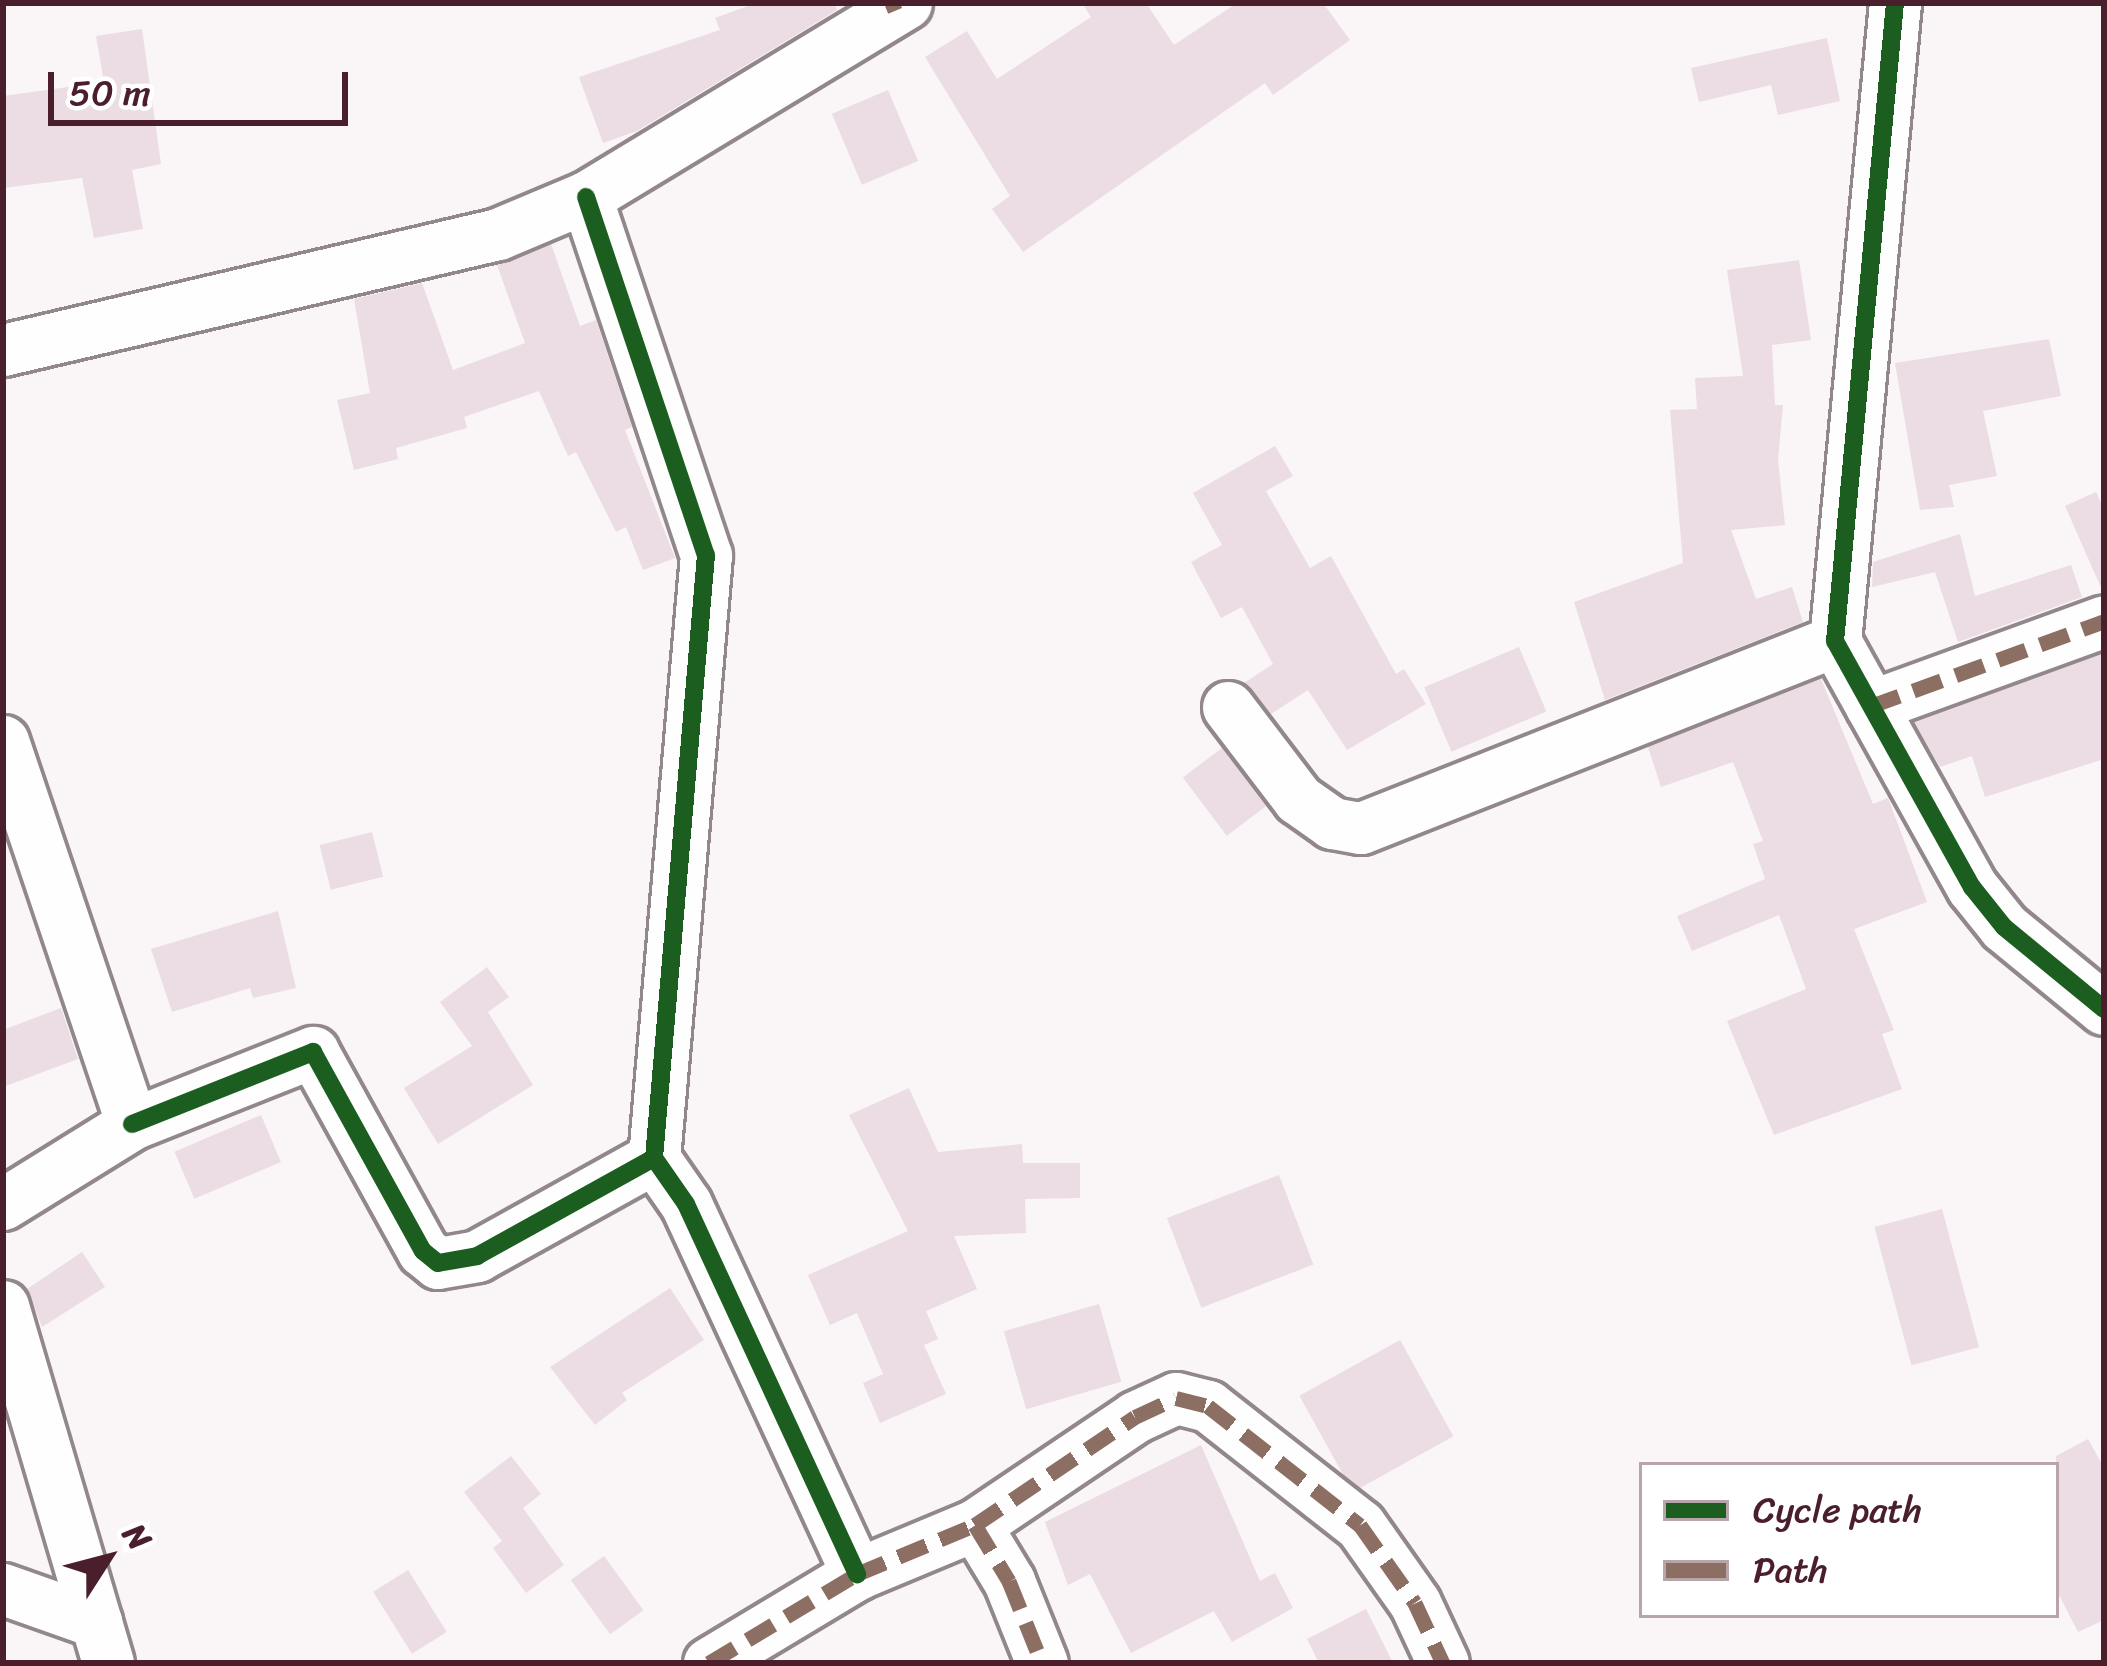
<!DOCTYPE html>
<html>
<head>
<meta charset="utf-8">
<style>
	body { margin:0 }
	#map { position:relative; width:2107px; height:1666px; overflow:hidden; background:#faf5f7; font-family:Sriracha,sans-serif }
	div>[style] { position:absolute }
	.building>* { inset:0; background:#ebdde3; transform-origin:0 0 }
	.roads { filter:drop-shadow(3px 0 #92878a) drop-shadow(-3px 0 #92878a) drop-shadow(0 3px #92878a) drop-shadow(0 -3px #92878a) }
	.minor>* { height:51px; margin:-25.5px; padding:0 25.5px; transform-origin:25.5px; border-radius:25.5px; background:#fefefe }
	.quiet>* { height:15px; margin-top:-7.5px; transform-origin:0; background:repeating-linear-gradient(90deg,#8d6e63 0 30px,transparent 0 45px) }
	.cycleway>* { height:18px; margin:-9px; padding:0 9px; transform-origin:9px; border-radius:9px; background:#1b5e20 }
	span { translate:-50% -50%; white-space:nowrap; text-align:center; line-height:1.15; -webkit-text-stroke:9px #fff; paint-order:stroke }
	.frame { position:absolute; inset:0; border:6px solid #4a1f2b; pointer-events:none }
	.legend { position:absolute; left:1639px; top:1462px; width:420px; height:156px; box-sizing:border-box; background:#fff; border:3px solid #b7a5aa; margin:0; padding:15px 21px; list-style:none; font-size:36px; color:#4a1f2b }
	.legend li { display:flex; align-items:center; gap:24px; height:60px }
	.legend b { width:60px; border:3px solid #b7a5aa }
	.north { position:absolute; left:48px; top:1498px; width:120px; height:120px; -webkit-text-stroke:9px #fff; paint-order:stroke; rotate:54deg; font-size:33px; font-weight:700; line-height:48px; text-align:center; color:#4a1f2b }
	.north::after { content:''; display:block; margin:auto; width:42px; height:54px; background:#4a1f2b; clip-path:polygon(50% 0,100% 100%,50% 72%,0 100%) }
	.scale { position:absolute; left:48px; top:72px; width:300px; height:54px; box-sizing:border-box; border:6px solid #4a1f2b; border-top:0; padding-left:15px; font-size:36px; line-height:42px; white-space:nowrap; color:#4a1f2b; -webkit-text-stroke:9px #fff; paint-order:stroke }
</style>
</head>
<body>
<div id="map">
	<div class="building">
		<div style="clip-path:polygon(756px 3px,834px 3px,837px 10px,637px 131px,603px 143px,579px 77px,720px 30px,715px 18px)"></div>
		<div style="clip-path:polygon(1082px 3px,1146px 3px,1174px 45px,1237px 3px,1323px 3px,1350px 40px,1273px 95px,1265px 83px,1023px 252px,992px 209px,1010px 196px,925px 57px,967px 31px,997px 79px,1091px 17px)"></div>
		<div style="clip-path:polygon(142px 29px,161px 164px,132px 170px,143px 229px,94px 238px,82px 178px,3px 188px,3px 96px,104px 82px,96px 36px)"></div>
		<div style="clip-path:polygon(1827px 38px,1840px 101px,1778px 115px,1771px 85px,1699px 102px,1691px 68px)"></div>
		<div style="left:888px;top:90px;width:77px;height:61px;rotate:67deg"></div>
		<div style="clip-path:polygon(551px 244px,580px 326px,596px 320px,632px 427px,625px 430px,675px 558px,643px 570px,626px 527px,616px 532px,576px 452px,568px 456px,539px 391px,464px 417px,467px 428px,396px 448px,398px 459px,354px 470px,337px 400px,370px 393px,354px 299px,422px 283px,453px 370px,525px 343px,497px 265px)"></div>
		<div style="clip-path:polygon(1799px 260px,1811px 340px,1772px 345px,1775px 405px,1783px 405px,1778px 460px,1785px 525px,1731px 530px,1756px 599px,1792px 587px,1803px 622px,1605px 700px,1574px 602px,1683px 563px,1670px 410px,1697px 409px,1695px 378px,1743px 376px,1727px 270px)"></div>
		<div style="clip-path:polygon(2049px 339px,2061px 396px,1983px 411px,1997px 476px,1949px 485px,1954px 507px,1920px 510px,1895px 363px)"></div>
		<div style="clip-path:polygon(1275px 446px,1293px 476px,1266px 491px,1310px 568px,1331px 556px,1396px 674px,1404px 669px,1426px 704px,1347px 750px,1308px 690px,1271px 714px,1244px 683px,1273px 664px,1242px 607px,1221px 618px,1191px 562px,1222px 545px,1193px 493px)"></div>
		<div style="clip-path:polygon(2096px 492px,2104px 509px,2103px 592px,2065px 506px)"></div>
		<div style="clip-path:polygon(1960px 534px,1975px 596px,2071px 565px,2082px 597px,1958px 642px,1935px 572px,1872px 587px,1873px 562px)"></div>
		<div style="left:1519px;top:647px;width:70px;height:103px;rotate:67deg"></div>
		<div style="clip-path:polygon(2104px 653px,2104px 759px,1985px 797px,1972px 756px,1940px 767px,1914px 722px)"></div>
		<div style="clip-path:polygon(1821px 679px,1873px 804px,1888px 798px,1927px 902px,1854px 929px,1894px 1030px,1882px 1034px,1902px 1089px,1774px 1135px,1727px 1021px,1806px 989px,1779px 915px,1692px 951px,1677px 916px,1765px 879px,1753px 844px,1763px 841px,1733px 762px,1661px 787px,1648px 747px)"></div>
		<div style="left:1222px;top:748px;width:73px;height:49px;rotate:53deg"></div>
		<div style="left:372px;top:832px;width:46px;height:54px;rotate:76deg"></div>
		<div style="clip-path:polygon(278px 911px,296px 988px,253px 998px,250px 988px,172px 1012px,151px 949px)"></div>
		<div style="clip-path:polygon(487px 967px,509px 997px,488px 1012px,533px 1085px,438px 1144px,404px 1088px,472px 1046px,440px 1002px)"></div>
		<div style="clip-path:polygon(61px 1008px,78px 1059px,3px 1087px,3px 1030px)"></div>
		<div style="clip-path:polygon(909px 1088px,938px 1152px,1022px 1144px,1023px 1163px,1080px 1163px,1080px 1198px,1025px 1199px,1026px 1233px,954px 1236px,977px 1289px,926px 1311px,938px 1339px,924px 1345px,946px 1394px,880px 1423px,863px 1383px,883px 1374px,857px 1313px,830px 1325px,808px 1275px,908px 1231px,849px 1115px)"></div>
		<div style="left:261px;top:1115px;width:51px;height:94px;rotate:67deg"></div>
		<div style="left:1279px;top:1175px;width:96px;height:120px;rotate:69deg"></div>
		<div style="left:1942px;top:1209px;width:143px;height:70px;rotate:75deg"></div>
		<div style="clip-path:polygon(82px 1252px,105px 1287px,42px 1327px,27px 1289px)"></div>
		<div style="clip-path:polygon(670px 1288px,704px 1340px,622px 1393px,627px 1400px,595px 1425px,550px 1367px)"></div>
		<div style="left:1099px;top:1304px;width:81px;height:99px;rotate:74deg"></div>
		<div style="left:1400px;top:1340px;width:110px;height:115px;rotate:61deg"></div>
		<div style="clip-path:polygon(2088px 1439px,2104px 1468px,2104px 1620px,2078px 1632px,2056px 1589px,2056px 1456px)"></div>
		<div style="clip-path:polygon(1201px 1445px,1260px 1581px,1275px 1573px,1293px 1608px,1232px 1642px,1214px 1611px,1131px 1653px,1090px 1574px,1068px 1585px,1045px 1522px)"></div>
		<div style="clip-path:polygon(511px 1456px,541px 1494px,523px 1508px,564px 1565px,526px 1593px,493px 1548px,502px 1541px,464px 1492px)"></div>
		<div style="left:604px;top:1556px;width:67px;height:41px;rotate:54deg"></div>
		<div style="left:408px;top:1570px;width:73px;height:41px;rotate:58deg"></div>
		<div style="clip-path:polygon(1366px 1609px,1393px 1663px,1319px 1663px,1307px 1639px)"></div>
	</div>
	<div class="roads">
		<div class="minor">
			<div style="left:1895px;top:3px;width:641px;rotate:95.37deg"></div>
			<div style="left:1835px;top:641px;width:282px;rotate:60.9deg"></div>
			<div style="left:1972px;top:887px;width:51px;rotate:51.3deg"></div>
			<div style="left:2004px;top:927px;width:129px;rotate:39.4deg"></div>
			<div style="left:586px;top:197px;width:378px;rotate:71.5deg"></div>
			<div style="left:706px;top:555px;width:605px;rotate:94.93deg"></div>
			<div style="left:3px;top:350px;width:508px;rotate:-13.19deg"></div>
			<div style="left:498px;top:234px;width:95px;rotate:-22.8deg"></div>
			<div style="left:586px;top:197px;width:374px;rotate:-31.2deg"></div>
			<div style="left:1871px;top:706px;width:248px;rotate:-20deg"></div>
			<div style="left:1228px;top:707px;width:116px;rotate:52.7deg"></div>
			<div style="left:1298px;top:799px;width:42px;rotate:35.2deg"></div>
			<div style="left:1332px;top:823px;width:29px;rotate:10deg"></div>
			<div style="left:1361px;top:828px;width:510px;rotate:-21.53deg"></div>
			<div style="left:3px;top:741px;width:404px;rotate:71.4deg"></div>
			<div style="left:132px;top:1124px;width:152px;rotate:148.2deg"></div>
			<div style="left:132px;top:1124px;width:195px;rotate:-21.7deg"></div>
			<div style="left:313px;top:1052px;width:227px;rotate:61.1deg"></div>
			<div style="left:423px;top:1251px;width:19px;rotate:39deg"></div>
			<div style="left:438px;top:1263px;width:40px;rotate:-10deg"></div>
			<div style="left:477px;top:1256px;width:202px;rotate:-29deg"></div>
			<div style="left:654px;top:1158px;width:56px;rotate:55.2deg"></div>
			<div style="left:686px;top:1204px;width:408px;rotate:65.2deg"></div>
			<div style="left:3px;top:1306px;width:372px;rotate:73.6deg"></div>
			<div style="left:975px;top:1525px;width:193px;rotate:-34deg"></div>
			<div style="left:1135px;top:1417px;width:45px;rotate:-24.9deg"></div>
			<div style="left:1176px;top:1398px;width:33px;rotate:14deg"></div>
			<div style="left:1208px;top:1406px;width:193px;rotate:38.1deg"></div>
			<div style="left:1360px;top:1525px;width:95px;rotate:54.8deg"></div>
			<div style="left:1415px;top:1603px;width:66px;rotate:65deg"></div>
			<div style="left:3px;top:1589px;width:99px;rotate:19.5deg"></div>
			<div style="left:709px;top:1663px;width:173px;rotate:-31deg"></div>
			<div style="left:857px;top:1574px;width:128px;rotate:-22.6deg"></div>
			<div style="left:975px;top:1525px;width:66px;rotate:58.7deg"></div>
			<div style="left:1009px;top:1581px;width:88px;rotate:68.1deg"></div>
		</div>
	</div>
	<div class="quiet">
		<div style="left:892px;top:3px;width:8px;rotate:67deg"></div>
		<div style="left:1871px;top:706px;width:248px;rotate:-20deg"></div>
		<div style="left:975px;top:1525px;width:193px;rotate:-34deg"></div>
		<div style="left:1135px;top:1417px;width:45px;rotate:-24.9deg"></div>
		<div style="left:1176px;top:1398px;width:33px;rotate:14deg"></div>
		<div style="left:1208px;top:1406px;width:193px;rotate:38.1deg"></div>
		<div style="left:1360px;top:1525px;width:95px;rotate:54.8deg"></div>
		<div style="left:1415px;top:1603px;width:66px;rotate:65deg"></div>
		<div style="left:709px;top:1663px;width:173px;rotate:-31deg"></div>
		<div style="left:857px;top:1574px;width:128px;rotate:-22.6deg"></div>
		<div style="left:975px;top:1525px;width:66px;rotate:58.7deg"></div>
		<div style="left:1009px;top:1581px;width:88px;rotate:68.1deg"></div>
	</div>
	<div class="cycleway">
		<div style="left:1895px;top:3px;width:641px;rotate:95.37deg"></div>
		<div style="left:1835px;top:641px;width:282px;rotate:60.9deg"></div>
		<div style="left:1972px;top:887px;width:51px;rotate:51.3deg"></div>
		<div style="left:2004px;top:927px;width:129px;rotate:39.4deg"></div>
		<div style="left:586px;top:197px;width:378px;rotate:71.5deg"></div>
		<div style="left:706px;top:555px;width:605px;rotate:94.93deg"></div>
		<div style="left:132px;top:1124px;width:195px;rotate:-21.7deg"></div>
		<div style="left:313px;top:1052px;width:227px;rotate:61.1deg"></div>
		<div style="left:423px;top:1251px;width:19px;rotate:39deg"></div>
		<div style="left:438px;top:1263px;width:40px;rotate:-10deg"></div>
		<div style="left:477px;top:1256px;width:202px;rotate:-29deg"></div>
		<div style="left:654px;top:1158px;width:56px;rotate:55.2deg"></div>
		<div style="left:686px;top:1204px;width:408px;rotate:65.2deg"></div>
	</div>
	<div class="frame"></div>
	<ul class="legend">
	<li><b style="height:15px;background:#1b5e20"></b>Cycle path</li>
	<li><b style="height:15px;background:#8d6e63"></b>Path</li>
	</ul>
	<div class="north">N</div>
	<div class="scale">50 m</div>
</div>
</body>
</html>
